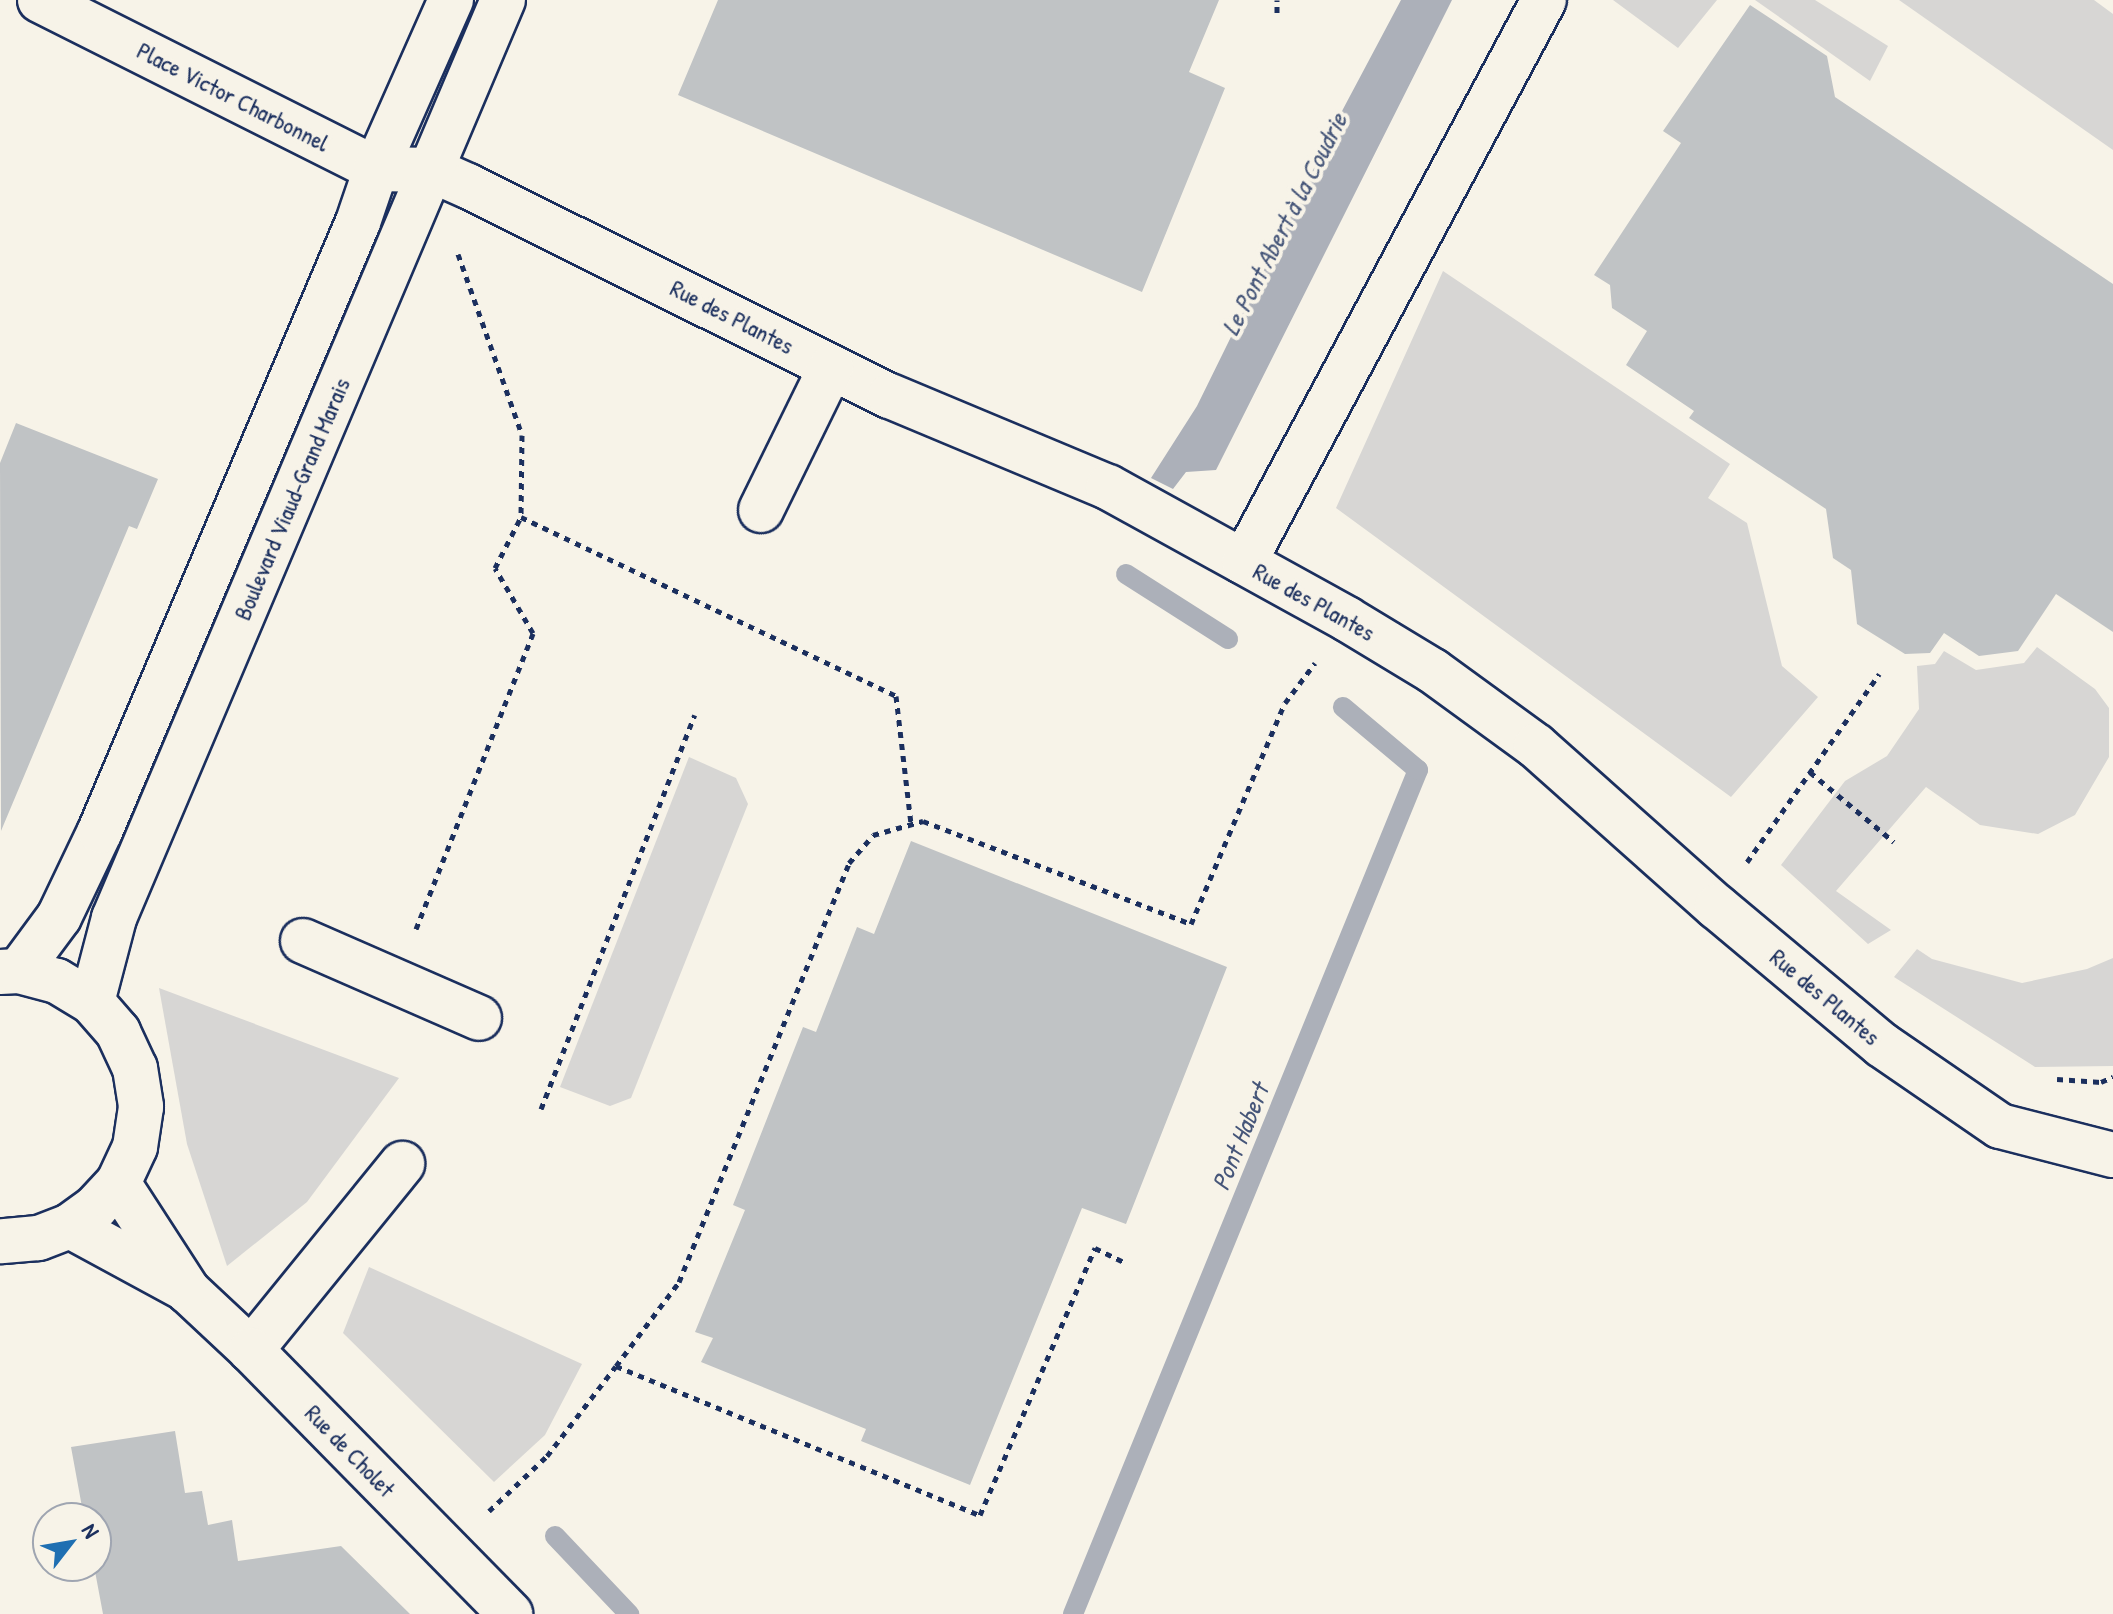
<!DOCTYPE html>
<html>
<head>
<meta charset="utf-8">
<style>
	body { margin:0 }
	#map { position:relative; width:2113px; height:1614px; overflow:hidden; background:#f7f3e8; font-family:"Patrick Hand",sans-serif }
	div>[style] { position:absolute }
	.green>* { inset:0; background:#d7d6d4 }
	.water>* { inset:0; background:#acb0b9 }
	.stream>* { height:20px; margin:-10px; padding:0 10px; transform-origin:10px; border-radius:10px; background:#acb0b9 }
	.building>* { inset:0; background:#c0c3c5 }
	.path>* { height:5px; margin-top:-2.5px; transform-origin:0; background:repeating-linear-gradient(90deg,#1b2f5e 0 6px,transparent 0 12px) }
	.roads { filter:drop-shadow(2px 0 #1b2f5e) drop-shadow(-2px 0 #1b2f5e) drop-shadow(0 2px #1b2f5e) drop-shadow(0 -2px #1b2f5e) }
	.minor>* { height:44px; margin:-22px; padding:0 22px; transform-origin:22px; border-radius:22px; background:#f7f3e8 }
	.major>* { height:44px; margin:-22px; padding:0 22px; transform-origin:22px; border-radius:22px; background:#f7f3e8 }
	span { translate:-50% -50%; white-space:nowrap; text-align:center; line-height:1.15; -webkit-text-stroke:8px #f7f3e8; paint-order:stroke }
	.street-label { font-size:24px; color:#1b2f5e }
	.water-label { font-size:26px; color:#465679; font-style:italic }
	.north { position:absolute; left:32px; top:1502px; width:80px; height:80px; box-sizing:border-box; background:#f7f3e8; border:2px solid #9fa5b1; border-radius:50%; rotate:59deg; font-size:22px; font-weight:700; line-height:32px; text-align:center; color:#1b2f5e }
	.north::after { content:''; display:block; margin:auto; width:28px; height:36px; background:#1f6fb2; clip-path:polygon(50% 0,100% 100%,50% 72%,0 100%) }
</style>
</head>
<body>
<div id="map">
	<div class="green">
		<div style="clip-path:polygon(1613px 0,1717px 0,1678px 48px)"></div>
		<div style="clip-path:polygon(1755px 0,1815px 0,1888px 46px,1870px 81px)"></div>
		<div style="clip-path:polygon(1899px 0,2094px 0,2113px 14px,2113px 150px)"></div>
		<div style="clip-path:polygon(1443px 271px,1730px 464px,1708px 498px,1747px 523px,1782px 666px,1818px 697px,1731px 797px,1336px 508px)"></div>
		<div style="clip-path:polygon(2037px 647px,2095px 689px,2109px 708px,2109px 757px,2075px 815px,2038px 834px,1980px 825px,1926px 787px,1836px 891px,1891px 930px,1868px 944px,1781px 865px,1845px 781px,1887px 756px,1919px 709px,1917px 666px,1935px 664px,1944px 651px,1976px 670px,2024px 663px)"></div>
		<div style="clip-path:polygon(689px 757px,736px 778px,748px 804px,631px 1098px,610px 1106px,560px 1087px)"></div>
		<div style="clip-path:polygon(1917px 949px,1932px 959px,2022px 983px,2087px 969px,2113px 958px,2113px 1066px,2035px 1067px,1894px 977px)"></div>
		<div style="clip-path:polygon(159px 988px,399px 1078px,307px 1202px,227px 1266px,187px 1144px)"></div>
		<div style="clip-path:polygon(369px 1267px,582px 1364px,545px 1435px,494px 1482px,343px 1333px)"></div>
	</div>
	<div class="water">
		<div style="clip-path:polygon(1401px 0,1452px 0,1216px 470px,1186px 472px,1173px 489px,1151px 478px,1197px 406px,1342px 111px)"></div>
	</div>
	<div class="stream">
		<div style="left:1126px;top:574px;width:121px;rotate:32.5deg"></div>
		<div style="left:555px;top:1536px;width:108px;rotate:46.5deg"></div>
		<div style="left:1073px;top:1614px;width:912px;rotate:-67.77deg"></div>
		<div style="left:1418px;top:770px;width:98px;rotate:-140deg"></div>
	</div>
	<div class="building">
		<div style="clip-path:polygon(718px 0,1219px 0,1189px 72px,1225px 88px,1142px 292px,678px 95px)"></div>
		<div style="clip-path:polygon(1750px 5px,1827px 56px,1835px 97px,2113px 284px,2113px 632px,2056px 594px,2018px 651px,1979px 656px,1944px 633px,1930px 653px,1905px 654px,1857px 624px,1851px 570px,1833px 558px,1826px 509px,1689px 418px,1694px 411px,1626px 365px,1647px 331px,1612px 308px,1610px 285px,1594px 275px,1681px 143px,1663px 131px)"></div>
		<div style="clip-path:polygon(16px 423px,158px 479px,137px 529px,129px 526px,1px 831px,0 463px)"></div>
		<div style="clip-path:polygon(911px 841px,1227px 967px,1126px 1224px,1082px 1208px,970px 1485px,861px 1441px,866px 1429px,701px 1362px,713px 1338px,695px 1332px,745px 1210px,733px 1205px,803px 1027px,816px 1032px,857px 927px,874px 934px)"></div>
		<div style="clip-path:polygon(175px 1431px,185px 1493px,202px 1491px,208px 1525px,232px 1520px,238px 1561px,341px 1546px,410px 1614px,103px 1614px,94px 1566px,96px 1518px,84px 1518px,71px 1447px)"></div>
	</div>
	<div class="path">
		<div style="left:1277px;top:13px;width:13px;rotate:-90deg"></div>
		<div style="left:458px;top:254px;width:192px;rotate:70.5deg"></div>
		<div style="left:522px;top:435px;width:82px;rotate:90.7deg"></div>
		<div style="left:521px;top:517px;width:416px;rotate:25.5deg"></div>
		<div style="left:896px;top:696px;width:129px;rotate:83.3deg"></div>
		<div style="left:1810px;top:772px;width:109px;rotate:39.8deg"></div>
		<div style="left:1747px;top:862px;width:230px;rotate:-54.9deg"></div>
		<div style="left:416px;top:929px;width:318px;rotate:-68.4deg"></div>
		<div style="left:533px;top:633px;width:75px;rotate:-120.3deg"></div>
		<div style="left:495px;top:568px;width:57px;rotate:-63deg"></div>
		<div style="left:2057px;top:1079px;width:44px;rotate:3.9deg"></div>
		<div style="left:2101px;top:1082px;width:13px;rotate:-23deg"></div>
		<div style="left:541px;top:1109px;width:423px;rotate:-68.7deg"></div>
		<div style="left:616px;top:1366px;width:105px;rotate:-53.1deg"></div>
		<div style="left:679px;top:1282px;width:452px;rotate:-67.9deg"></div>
		<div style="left:849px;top:863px;width:37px;rotate:-49deg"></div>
		<div style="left:873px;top:835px;width:52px;rotate:-15.6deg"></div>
		<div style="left:923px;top:821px;width:287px;rotate:21deg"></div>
		<div style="left:1191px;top:924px;width:240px;rotate:-67deg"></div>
		<div style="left:1285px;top:703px;width:50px;rotate:-53.1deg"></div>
		<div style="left:489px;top:1511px;width:80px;rotate:-43.5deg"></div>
		<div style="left:547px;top:1456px;width:113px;rotate:-52.5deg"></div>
		<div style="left:616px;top:1366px;width:393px;rotate:22.3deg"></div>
		<div style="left:980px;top:1515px;width:291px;rotate:-66.7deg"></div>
		<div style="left:1095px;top:1248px;width:32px;rotate:26deg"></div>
	</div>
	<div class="roads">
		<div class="minor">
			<div style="left:40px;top:0;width:376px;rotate:26.7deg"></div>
			<div style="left:376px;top:169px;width:56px;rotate:1deg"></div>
			<div style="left:432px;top:170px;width:39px;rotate:24deg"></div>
			<div style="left:468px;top:186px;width:471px;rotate:26.5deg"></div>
			<div style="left:890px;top:396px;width:236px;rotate:22.7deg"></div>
			<div style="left:1108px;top:487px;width:273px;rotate:28.9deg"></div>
			<div style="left:1347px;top:619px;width:100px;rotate:31.2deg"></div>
			<div style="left:1433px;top:671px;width:127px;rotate:36.1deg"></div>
			<div style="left:1536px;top:746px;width:242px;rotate:41.7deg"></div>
			<div style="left:1717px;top:907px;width:215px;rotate:39.9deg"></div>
			<div style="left:1882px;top:1045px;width:143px;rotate:34.5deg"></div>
			<div style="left:2000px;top:1126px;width:117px;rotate:14.4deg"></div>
			<div style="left:761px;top:510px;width:159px;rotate:-63.9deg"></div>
			<div style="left:1244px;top:562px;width:637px;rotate:-61.91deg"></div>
			<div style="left:303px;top:941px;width:192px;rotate:23.6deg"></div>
			<div style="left:251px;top:1350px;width:240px;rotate:-50.9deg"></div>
		</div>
		<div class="major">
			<div style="left:19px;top:971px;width:67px;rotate:-53.5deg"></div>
			<div style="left:59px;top:917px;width:95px;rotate:-64.5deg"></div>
			<div style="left:100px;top:831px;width:661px;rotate:-67.04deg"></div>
			<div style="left:358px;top:222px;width:56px;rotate:-71.2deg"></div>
			<div style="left:376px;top:169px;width:185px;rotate:-66.1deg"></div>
			<div style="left:0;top:972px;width:19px;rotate:-3deg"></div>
			<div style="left:19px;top:971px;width:39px;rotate:15deg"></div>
			<div style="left:57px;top:981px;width:41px;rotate:31deg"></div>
			<div style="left:92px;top:1002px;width:40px;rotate:49deg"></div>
			<div style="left:118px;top:1032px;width:40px;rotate:65deg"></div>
			<div style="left:135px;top:1068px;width:39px;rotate:81deg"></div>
			<div style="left:141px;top:1107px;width:40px;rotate:98.5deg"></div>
			<div style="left:135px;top:1147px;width:40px;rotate:115deg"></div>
			<div style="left:118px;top:1183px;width:33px;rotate:133deg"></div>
			<div style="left:96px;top:1207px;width:32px;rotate:144deg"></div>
			<div style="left:70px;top:1226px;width:34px;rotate:159deg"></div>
			<div style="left:38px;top:1238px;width:38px;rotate:175deg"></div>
			<div style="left:92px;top:1002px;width:87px;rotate:-75.3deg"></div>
			<div style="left:114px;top:918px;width:997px;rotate:-67.04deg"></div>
			<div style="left:118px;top:1183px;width:129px;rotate:57.1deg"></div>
			<div style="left:188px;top:1291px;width:86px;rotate:43.1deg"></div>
			<div style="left:251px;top:1350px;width:370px;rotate:45.5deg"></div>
			<div style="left:70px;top:1226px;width:130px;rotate:28.5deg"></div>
		</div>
	</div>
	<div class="street-label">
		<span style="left:233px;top:97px;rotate:27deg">Place Victor Charbonnel</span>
		<span style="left:732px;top:317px;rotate:27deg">Rue des Plantes</span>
		<span style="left:292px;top:499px;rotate:-67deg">Boulevard Viaud-Grand Marais</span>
		<span style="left:1314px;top:602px;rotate:29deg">Rue des Plantes</span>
		<span style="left:1825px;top:997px;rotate:40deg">Rue des Plantes</span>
		<span style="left:350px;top:1451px;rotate:46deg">Rue de Cholet</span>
	</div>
	<div class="water-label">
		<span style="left:1284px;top:224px;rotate:-63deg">Le Pont Abert à la Coudrie</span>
		<span style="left:1240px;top:1137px;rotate:-68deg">Pont Habert</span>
	</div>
	<div class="north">N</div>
</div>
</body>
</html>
